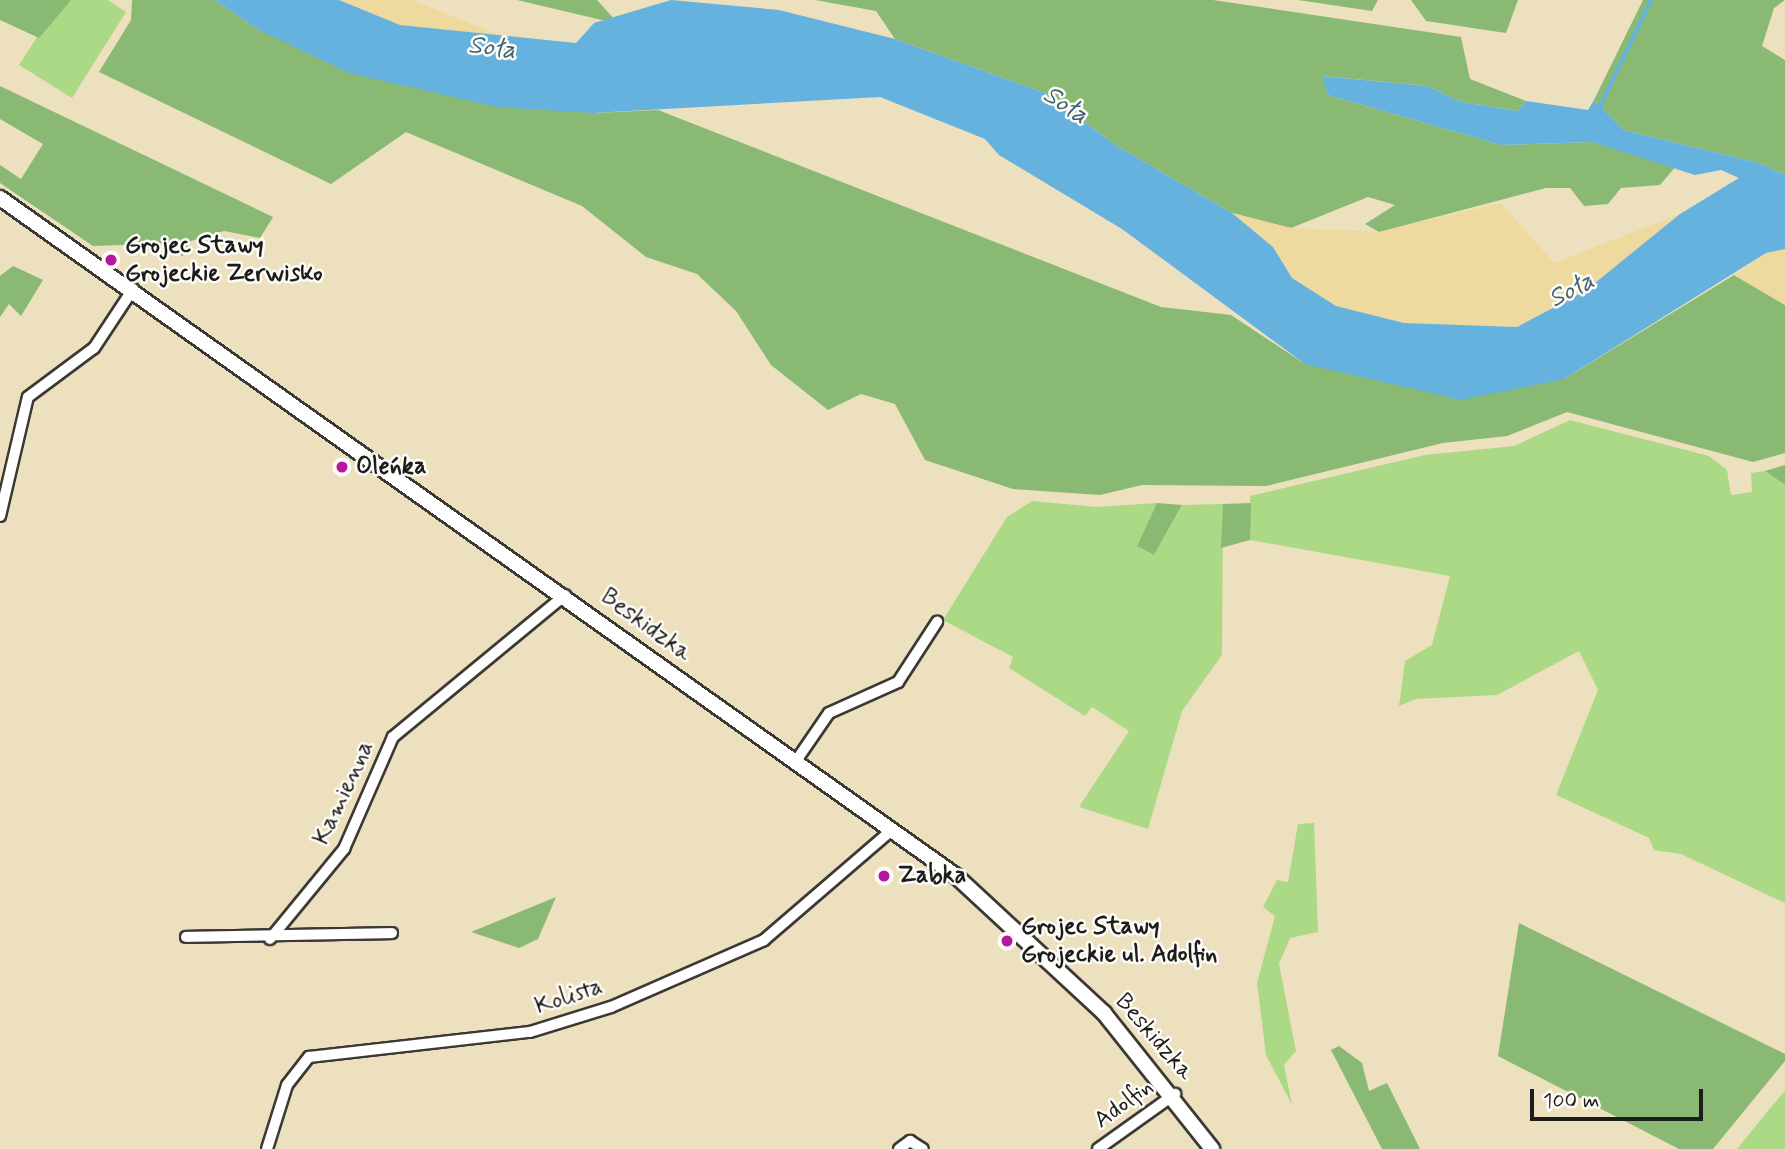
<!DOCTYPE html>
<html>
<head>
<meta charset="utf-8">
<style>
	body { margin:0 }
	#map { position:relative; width:1785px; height:1149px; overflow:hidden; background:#ede0be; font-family:Mynerve,sans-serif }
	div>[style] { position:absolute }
	.green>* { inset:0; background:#acd985 }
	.forest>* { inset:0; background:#89b972 }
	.sand>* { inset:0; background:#eeda9e }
	.water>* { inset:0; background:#65b2de }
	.stream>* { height:3.5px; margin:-1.75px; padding:0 1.75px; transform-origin:1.75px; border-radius:1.75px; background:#65b2de }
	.roads { filter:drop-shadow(2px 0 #3b3934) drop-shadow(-2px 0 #3b3934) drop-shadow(0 2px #3b3934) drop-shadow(0 -2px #3b3934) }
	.street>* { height:10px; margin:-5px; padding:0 5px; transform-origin:5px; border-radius:5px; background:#fff }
	.secondary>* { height:14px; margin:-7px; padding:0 7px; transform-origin:7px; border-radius:7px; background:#fff }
	.dots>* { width:19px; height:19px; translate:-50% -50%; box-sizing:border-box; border:4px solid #fdfcf7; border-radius:50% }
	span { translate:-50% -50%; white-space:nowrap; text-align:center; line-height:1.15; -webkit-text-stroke:5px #fdfcf7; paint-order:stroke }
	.poi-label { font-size:24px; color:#1c1c1c; font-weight:700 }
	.left { translate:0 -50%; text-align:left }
	.street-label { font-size:24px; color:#1c1c1c }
	.water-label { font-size:26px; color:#3d6073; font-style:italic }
	.scale { position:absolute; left:1530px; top:1089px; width:173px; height:32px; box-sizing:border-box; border:4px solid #1c1c1c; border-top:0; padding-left:9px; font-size:21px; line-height:24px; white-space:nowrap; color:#1c1c1c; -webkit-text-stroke:5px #fdfcf7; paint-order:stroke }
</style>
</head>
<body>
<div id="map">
	<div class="green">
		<div style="clip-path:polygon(61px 0,108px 0,126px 12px,72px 98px,19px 65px)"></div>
		<div style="clip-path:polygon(1570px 420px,1709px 456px,1727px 470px,1731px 495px,1752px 492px,1751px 473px,1765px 471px,1785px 485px,1785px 903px,1681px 854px,1654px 850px,1649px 838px,1556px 795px,1598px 690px,1579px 651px,1497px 695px,1416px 699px,1399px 706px,1405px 661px,1432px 645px,1450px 576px,1250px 540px,1250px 496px,1425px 455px,1514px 446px)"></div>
		<div style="clip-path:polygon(1032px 501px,1097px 507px,1157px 503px,1137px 546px,1154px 555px,1182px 505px,1223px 504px,1222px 655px,1182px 711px,1148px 829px,1079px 807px,1129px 731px,1092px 707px,1085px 716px,1009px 668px,1013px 657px,943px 620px,1007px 517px)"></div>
		<div style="clip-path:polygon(1314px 823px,1318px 932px,1290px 938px,1279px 964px,1296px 1051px,1284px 1065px,1292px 1105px,1266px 1055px,1257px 983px,1275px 916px,1263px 907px,1277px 880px,1288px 882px,1298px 824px)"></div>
		<div style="clip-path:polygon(1785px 1091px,1785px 1149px,1737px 1149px,1771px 1107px)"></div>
	</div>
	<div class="forest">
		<div style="clip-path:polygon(0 0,71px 0,39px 38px,0 20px)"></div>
		<div style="clip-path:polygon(132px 0,215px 0,259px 30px,593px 113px,658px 110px,1161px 307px,1231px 315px,1305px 364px,1564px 379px,1734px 275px,1785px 305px,1785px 453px,1753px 462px,1567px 412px,1507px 436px,1443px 443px,1266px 486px,1142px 485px,1100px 495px,1013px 489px,925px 460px,895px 404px,861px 394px,828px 410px,771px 365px,736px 311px,697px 274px,646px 257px,582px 206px,406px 132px,331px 184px,99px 72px,131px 20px)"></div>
		<div style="clip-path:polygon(517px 0,597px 0,617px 22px,606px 21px)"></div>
		<div style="clip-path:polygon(815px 0,1213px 0,1461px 37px,1470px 79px,1526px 101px,1518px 111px,1462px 102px,1427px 86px,1323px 76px,1328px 95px,1501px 145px,1592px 142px,1676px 166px,1660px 185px,1621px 188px,1608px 204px,1584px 206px,1570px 188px,1546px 188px,1379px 232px,1365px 224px,1395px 205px,1368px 197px,1291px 228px,1232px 213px,1117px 146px,1045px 93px,895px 39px,876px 11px)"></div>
		<div style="clip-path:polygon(1298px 0,1378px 0,1372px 11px)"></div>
		<div style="clip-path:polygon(1411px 0,1518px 0,1506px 33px,1426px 21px)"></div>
		<div style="clip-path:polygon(1643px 0,1785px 0,1774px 8px,1762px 46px,1785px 60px,1785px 175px,1759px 163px,1624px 130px,1594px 100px)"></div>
		<div style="clip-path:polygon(0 86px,273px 217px,260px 238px,224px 231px,191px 241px,183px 256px,151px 244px,93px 246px,0 183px,0 165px,21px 179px,43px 144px,0 119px)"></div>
		<div style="clip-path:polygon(13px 266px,43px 280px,21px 316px,9px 304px,0 317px,0 276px)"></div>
		<div style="clip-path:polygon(1785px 465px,1785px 485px,1765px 471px)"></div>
		<div style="clip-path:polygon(1157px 503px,1182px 505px,1154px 555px,1137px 546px)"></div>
		<div style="clip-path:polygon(1251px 503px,1250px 540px,1221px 548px,1223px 504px)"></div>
		<div style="clip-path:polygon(556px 897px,538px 939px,519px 948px,471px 932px)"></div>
		<div style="clip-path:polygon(1519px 923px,1785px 1054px,1785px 1061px,1713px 1149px,1679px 1149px,1498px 1056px)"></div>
		<div style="clip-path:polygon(1339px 1046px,1362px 1063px,1369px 1091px,1387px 1083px,1420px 1149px,1382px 1149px,1331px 1050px)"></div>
	</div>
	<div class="sand">
		<div style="clip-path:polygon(339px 0,412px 0,516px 42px,400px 25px)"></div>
		<div style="clip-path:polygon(1501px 203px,1554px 263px,1680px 214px,1585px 291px,1517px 327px,1404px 323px,1336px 306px,1292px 278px,1273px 247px,1232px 213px,1291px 228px,1379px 232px)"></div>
		<div style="clip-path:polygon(1785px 249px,1785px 305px,1734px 275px,1766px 253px)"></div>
	</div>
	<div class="water">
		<div style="clip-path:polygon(215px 0,339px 0,400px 25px,576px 43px,594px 23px,671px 0,779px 10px,895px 39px,1045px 93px,1117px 146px,1232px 213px,1273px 247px,1292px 278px,1336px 306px,1404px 323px,1517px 327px,1585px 291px,1680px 214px,1739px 178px,1721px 170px,1695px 175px,1592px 142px,1501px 145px,1328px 95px,1322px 76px,1427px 86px,1462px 102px,1518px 111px,1526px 101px,1588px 110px,1594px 100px,1624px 130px,1759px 163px,1785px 175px,1785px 249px,1766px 253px,1564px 379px,1461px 400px,1305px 364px,1122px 229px,999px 155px,985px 139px,880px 97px,593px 113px,497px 107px,349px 73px,259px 30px)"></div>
	</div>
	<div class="stream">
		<div style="left:1599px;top:109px;width:121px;rotate:-64.5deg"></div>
	</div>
	<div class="roads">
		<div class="street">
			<div style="left:0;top:516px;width:122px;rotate:-76.8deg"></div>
			<div style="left:28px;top:397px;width:82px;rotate:-36.6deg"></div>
			<div style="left:94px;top:348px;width:71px;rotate:-56.5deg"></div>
			<div style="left:796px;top:761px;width:58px;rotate:-55.5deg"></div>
			<div style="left:829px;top:713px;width:76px;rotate:-24.2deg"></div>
			<div style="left:898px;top:682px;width:72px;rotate:-57deg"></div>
			<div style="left:186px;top:937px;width:206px;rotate:-1.1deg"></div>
			<div style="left:270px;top:939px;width:117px;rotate:-50.6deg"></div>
			<div style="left:344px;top:849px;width:122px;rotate:-66.4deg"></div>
			<div style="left:393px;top:737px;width:223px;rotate:-39.5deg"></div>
			<div style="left:267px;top:1149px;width:67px;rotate:-72.6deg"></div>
			<div style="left:287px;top:1085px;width:36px;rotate:-52deg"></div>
			<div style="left:309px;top:1057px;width:222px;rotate:-6.5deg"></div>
			<div style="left:530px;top:1032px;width:85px;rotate:-17.2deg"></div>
			<div style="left:611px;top:1007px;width:167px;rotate:-23.6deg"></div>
			<div style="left:764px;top:940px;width:169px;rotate:-40.7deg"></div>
			<div style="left:899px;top:1149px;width:14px;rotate:-36deg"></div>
			<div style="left:910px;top:1141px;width:15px;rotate:32deg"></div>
			<div style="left:1098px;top:1149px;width:95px;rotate:-35.5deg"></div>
		</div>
		<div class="secondary">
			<div style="left:0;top:198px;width:1172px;rotate:35.34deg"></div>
			<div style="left:956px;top:876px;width:202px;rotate:42.8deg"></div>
			<div style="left:1104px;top:1013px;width:174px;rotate:51.5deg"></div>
		</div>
	</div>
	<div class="dots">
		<div style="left:111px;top:260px;background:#b5179e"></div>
		<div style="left:342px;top:467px;background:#b5179e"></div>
		<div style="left:884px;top:876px;background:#b5179e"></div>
		<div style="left:1007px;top:941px;background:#b5179e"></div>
	</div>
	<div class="poi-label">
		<span class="left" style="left:125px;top:260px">Grojec Stawy<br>Grojeckie Zerwisko</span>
		<span class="left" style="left:356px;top:467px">Oleńka</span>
		<span class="left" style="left:898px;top:876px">Zabka</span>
		<span class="left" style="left:1021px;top:941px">Grojec Stawy<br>Grojeckie ul. Adolfin</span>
	</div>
	<div class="street-label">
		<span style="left:646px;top:625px;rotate:36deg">Beskidzka</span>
		<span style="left:344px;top:793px;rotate:-65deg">Kamienna</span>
		<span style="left:569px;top:997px;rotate:-18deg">Kolista</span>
		<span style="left:1154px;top:1037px;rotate:49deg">Beskidzka</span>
		<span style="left:1124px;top:1104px;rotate:-36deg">Adolfin</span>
	</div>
	<div class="water-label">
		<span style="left:492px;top:49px;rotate:7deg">Soła</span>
		<span style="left:1065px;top:106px;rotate:33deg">Soła</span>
		<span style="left:1572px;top:291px;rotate:-28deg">Soła</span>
	</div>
	<div class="scale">100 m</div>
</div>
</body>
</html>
